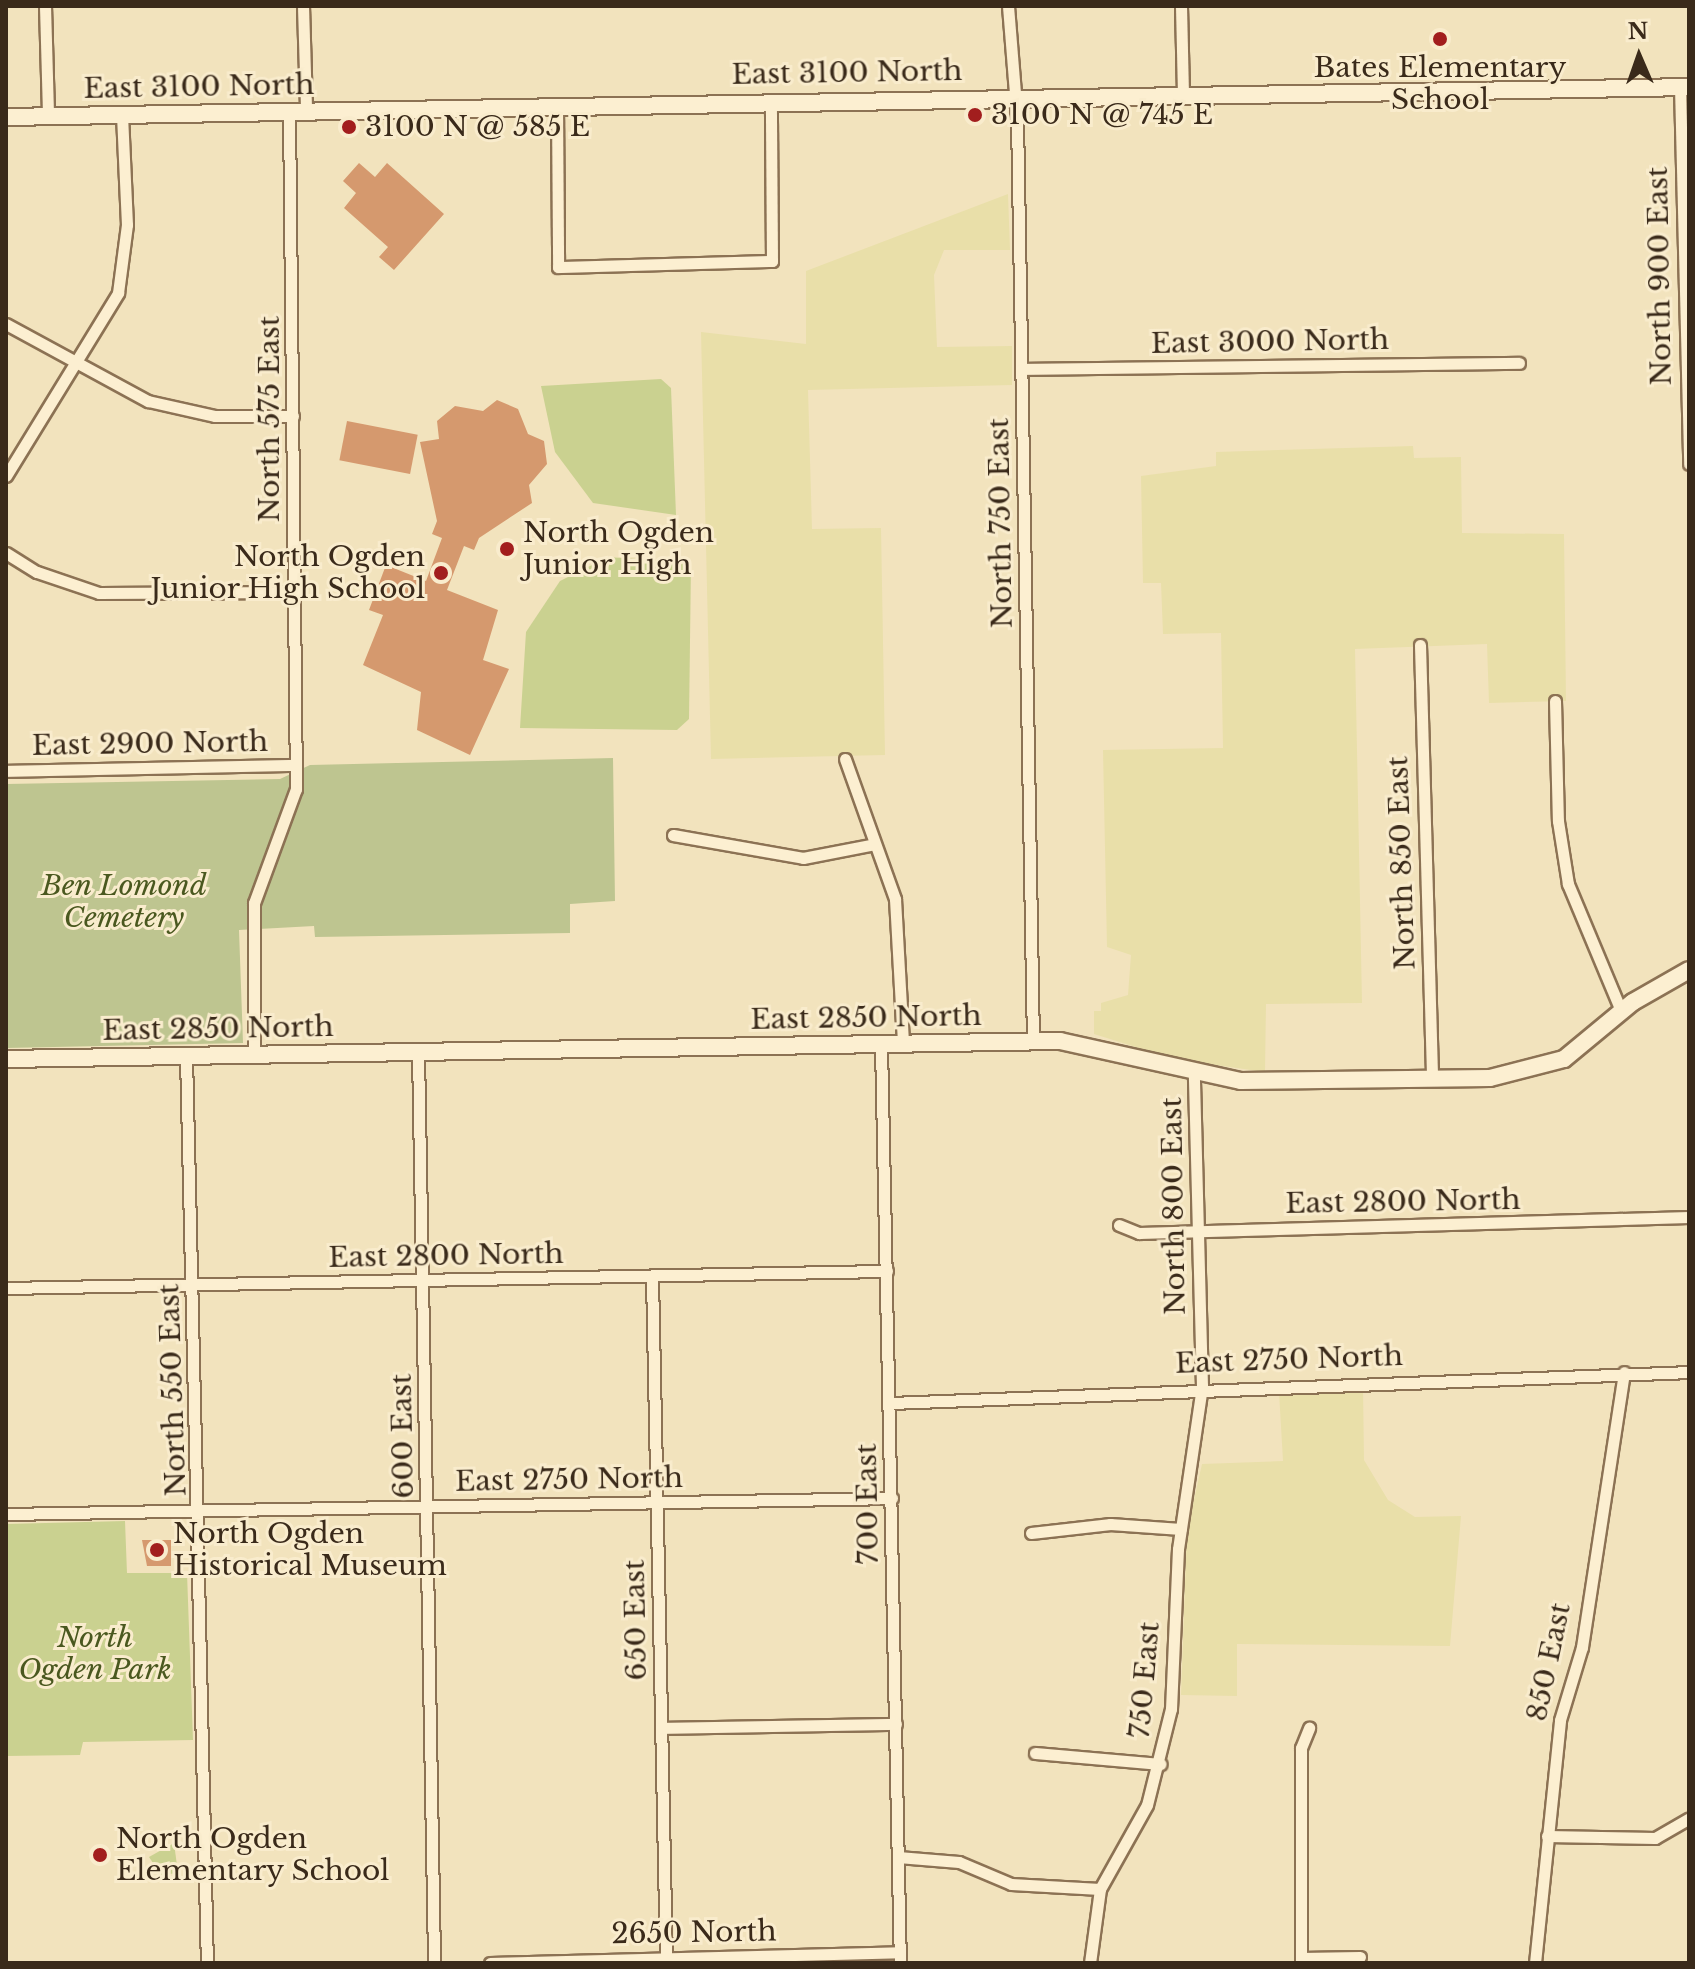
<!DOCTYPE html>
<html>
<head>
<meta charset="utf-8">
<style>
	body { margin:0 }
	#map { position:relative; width:1695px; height:1969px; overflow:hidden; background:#f2e3bd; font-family:"Libre Baskerville",serif }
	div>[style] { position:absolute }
	.farmland>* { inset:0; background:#e9dfa9 }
	.green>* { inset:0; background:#cad190 }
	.cemetery>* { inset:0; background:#bec590 }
	.building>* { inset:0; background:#d5996e; transform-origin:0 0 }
	.roads { filter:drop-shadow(2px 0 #8c7254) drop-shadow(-2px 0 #8c7254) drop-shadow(0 2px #8c7254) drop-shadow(0 -2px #8c7254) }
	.street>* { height:11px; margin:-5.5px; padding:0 5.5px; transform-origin:5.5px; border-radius:5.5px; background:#fcefd1 }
	.secondary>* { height:16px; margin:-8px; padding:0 8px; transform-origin:8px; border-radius:8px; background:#fcefd1 }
	.dots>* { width:22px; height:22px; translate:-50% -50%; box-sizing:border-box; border:4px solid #f9eccd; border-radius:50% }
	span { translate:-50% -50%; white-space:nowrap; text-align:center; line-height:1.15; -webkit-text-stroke:6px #f9eccd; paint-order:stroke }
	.poi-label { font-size:28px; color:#3a2a1a }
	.left { translate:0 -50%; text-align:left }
	.right { translate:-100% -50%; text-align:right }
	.street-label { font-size:28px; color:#3a2a1a }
	.park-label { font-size:28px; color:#4a581f; font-style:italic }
	.frame { position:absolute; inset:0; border:8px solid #3a2a1a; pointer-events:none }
	.north { position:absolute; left:1599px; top:16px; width:80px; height:80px; -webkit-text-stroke:6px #f9eccd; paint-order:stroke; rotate:358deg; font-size:22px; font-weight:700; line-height:32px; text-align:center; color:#3a2a1a }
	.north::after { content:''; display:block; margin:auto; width:28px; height:36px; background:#3a2a1a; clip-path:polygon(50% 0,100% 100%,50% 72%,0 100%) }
</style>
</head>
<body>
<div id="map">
	<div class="farmland">
		<div style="clip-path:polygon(1008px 194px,1010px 250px,944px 250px,934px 275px,937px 347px,1012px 346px,1012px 385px,808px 390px,812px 529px,881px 528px,885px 755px,711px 759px,701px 332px,806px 344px,806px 271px)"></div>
		<div style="clip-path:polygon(1413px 446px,1414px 458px,1461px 457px,1462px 533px,1564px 534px,1566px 701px,1489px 703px,1487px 644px,1355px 649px,1362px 1003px,1266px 1004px,1265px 1072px,1174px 1059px,1094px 1034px,1094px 1011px,1101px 1011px,1101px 1003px,1128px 995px,1131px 955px,1107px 947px,1103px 750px,1223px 748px,1221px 633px,1163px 634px,1161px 583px,1143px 583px,1141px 476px,1216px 466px,1216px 452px)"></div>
		<div style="clip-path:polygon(1363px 1387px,1364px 1460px,1388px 1500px,1415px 1517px,1461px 1516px,1450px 1646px,1237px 1644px,1237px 1696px,1181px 1695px,1187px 1531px,1202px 1464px,1283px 1461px,1279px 1392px)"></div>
	</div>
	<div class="green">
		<div style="clip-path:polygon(661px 379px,671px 388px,676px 515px,593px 503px,555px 452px,541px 386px)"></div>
		<div style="clip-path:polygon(608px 557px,691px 563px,689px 719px,677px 730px,520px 728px,526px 632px,560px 581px)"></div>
		<div style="clip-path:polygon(125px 1521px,127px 1573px,187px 1573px,193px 1740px,83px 1742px,80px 1755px,6px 1756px,6px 1524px)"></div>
		<div style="clip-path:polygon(174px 1843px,178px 1873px,161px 1875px,149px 1857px)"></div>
	</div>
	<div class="cemetery">
		<div style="clip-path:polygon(613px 758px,615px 901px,570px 904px,570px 933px,315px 937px,314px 926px,239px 930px,243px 1043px,6px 1048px,6px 784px,280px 779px,310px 765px)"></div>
	</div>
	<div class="building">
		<div style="clip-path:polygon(359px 163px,375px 177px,387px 163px,444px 214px,394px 270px,379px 257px,388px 247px,344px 208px,356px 193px,343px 181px)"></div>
		<div style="clip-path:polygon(497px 400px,518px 409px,528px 434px,544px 441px,547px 464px,529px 485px,532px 503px,479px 538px,474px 550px,464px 546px,447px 590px,498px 610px,483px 660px,509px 669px,470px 755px,417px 730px,421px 692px,363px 665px,383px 615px,369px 610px,386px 565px,426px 581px,442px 538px,432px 534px,437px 521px,420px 442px,439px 439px,437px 421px,455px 406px,483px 411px)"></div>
		<div style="left:347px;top:421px;width:72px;height:40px;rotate:11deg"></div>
		<div style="clip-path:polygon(142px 1540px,171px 1540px,171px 1566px,147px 1566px)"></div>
	</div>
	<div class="roads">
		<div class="street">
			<div style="left:45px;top:6px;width:110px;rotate:88.4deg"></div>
			<div style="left:303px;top:6px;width:104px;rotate:88.3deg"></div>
			<div style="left:1008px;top:6px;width:111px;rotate:85.4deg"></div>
			<div style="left:1017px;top:117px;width:924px;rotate:89.01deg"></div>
			<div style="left:1181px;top:6px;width:85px;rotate:88.7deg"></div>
			<div style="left:1680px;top:86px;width:378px;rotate:88.6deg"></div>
			<div style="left:557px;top:105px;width:162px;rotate:89.6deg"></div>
			<div style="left:558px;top:267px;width:214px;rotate:-1.6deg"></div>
			<div style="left:772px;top:261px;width:160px;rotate:-90.4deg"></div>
			<div style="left:6px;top:324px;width:162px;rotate:28.5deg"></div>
			<div style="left:148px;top:401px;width:69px;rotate:12.6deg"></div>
			<div style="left:215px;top:416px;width:78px"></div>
			<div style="left:1022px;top:369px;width:497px;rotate:-0.7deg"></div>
			<div style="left:6px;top:476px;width:215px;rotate:-58.5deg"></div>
			<div style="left:118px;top:293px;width:69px;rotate:-82.5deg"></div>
			<div style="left:127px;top:225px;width:111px;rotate:-92.6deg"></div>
			<div style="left:6px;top:553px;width:36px;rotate:32deg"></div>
			<div style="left:37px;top:572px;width:65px;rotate:18.7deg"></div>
			<div style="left:99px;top:593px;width:196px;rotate:-0.3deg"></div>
			<div style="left:1420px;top:645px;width:434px;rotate:88.4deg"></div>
			<div style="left:1555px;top:701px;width:120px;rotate:88.6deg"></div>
			<div style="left:1558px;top:821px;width:64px;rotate:81deg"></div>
			<div style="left:1568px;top:884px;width:138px;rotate:67.3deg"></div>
			<div style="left:845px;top:759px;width:149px;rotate:70.3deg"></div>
			<div style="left:895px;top:899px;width:144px;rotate:86.8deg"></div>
			<div style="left:6px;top:771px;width:289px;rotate:-1.2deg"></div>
			<div style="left:673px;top:835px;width:132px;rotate:10deg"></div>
			<div style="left:803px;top:858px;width:73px;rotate:-11deg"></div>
			<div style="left:881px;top:1044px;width:919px;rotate:88.82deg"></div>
			<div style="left:418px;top:1051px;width:912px;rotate:88.99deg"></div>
			<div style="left:254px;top:1054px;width:151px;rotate:-90deg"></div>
			<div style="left:254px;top:903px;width:121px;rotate:-69.8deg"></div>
			<div style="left:296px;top:789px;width:678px;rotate:-90.59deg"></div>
			<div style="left:186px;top:1055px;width:908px;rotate:88.68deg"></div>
			<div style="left:1119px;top:1225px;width:22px;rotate:22deg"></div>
			<div style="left:1139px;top:1233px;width:550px;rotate:-1.67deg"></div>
			<div style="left:652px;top:1276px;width:687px;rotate:88.83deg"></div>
			<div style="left:6px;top:1288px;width:881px;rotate:-1.11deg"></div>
			<div style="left:891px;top:1403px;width:799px;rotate:-2.22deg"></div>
			<div style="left:6px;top:1514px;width:886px;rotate:-1.03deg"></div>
			<div style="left:1031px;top:1533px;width:80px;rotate:-6.5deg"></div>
			<div style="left:1110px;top:1524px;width:71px;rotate:4deg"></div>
			<div style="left:662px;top:1728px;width:234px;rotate:-1deg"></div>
			<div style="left:1035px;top:1753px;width:126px;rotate:5deg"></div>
			<div style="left:1547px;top:1836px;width:108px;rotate:1.1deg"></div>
			<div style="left:1655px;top:1838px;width:39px;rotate:-30deg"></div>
			<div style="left:898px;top:1857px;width:61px;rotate:4.7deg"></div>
			<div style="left:959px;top:1862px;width:56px;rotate:22.9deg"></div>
			<div style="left:1011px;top:1884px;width:89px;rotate:3.2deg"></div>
			<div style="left:1301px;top:1958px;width:59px;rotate:-1deg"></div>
			<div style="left:490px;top:1963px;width:410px;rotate:-1.5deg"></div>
			<div style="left:1090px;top:1963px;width:75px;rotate:-82.3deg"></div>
			<div style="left:1100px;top:1889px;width:96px;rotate:-60.8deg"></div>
			<div style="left:1147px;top:1805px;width:99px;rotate:-76deg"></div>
			<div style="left:1171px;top:1709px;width:160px;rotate:-87.5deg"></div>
			<div style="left:1178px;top:1549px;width:165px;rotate:-81.6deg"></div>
			<div style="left:1202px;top:1386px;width:312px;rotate:-91.5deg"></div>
			<div style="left:1301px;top:1963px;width:215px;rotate:-90deg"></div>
			<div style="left:1301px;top:1748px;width:22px;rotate:-68deg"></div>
			<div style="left:1535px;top:1963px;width:244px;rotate:-84.1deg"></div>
			<div style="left:1560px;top:1720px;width:76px;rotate:-73.2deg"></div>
			<div style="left:1582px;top:1647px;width:278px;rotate:-81.3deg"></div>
		</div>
		<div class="secondary">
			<div style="left:6px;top:117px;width:1683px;rotate:-1.02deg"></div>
			<div style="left:6px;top:1059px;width:1054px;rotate:-0.98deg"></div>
			<div style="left:1060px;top:1041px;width:185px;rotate:12.5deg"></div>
			<div style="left:1241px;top:1081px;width:249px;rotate:-0.7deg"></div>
			<div style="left:1490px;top:1078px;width:76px;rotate:-14.4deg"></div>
			<div style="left:1564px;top:1059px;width:89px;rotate:-39.6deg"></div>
			<div style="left:1633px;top:1002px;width:64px;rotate:-29.7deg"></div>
		</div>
	</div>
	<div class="dots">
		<div style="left:1440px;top:39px;background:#a21e1e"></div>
		<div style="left:975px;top:115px;background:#a21e1e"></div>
		<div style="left:349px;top:127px;background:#a21e1e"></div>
		<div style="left:507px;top:549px;background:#a21e1e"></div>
		<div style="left:441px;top:573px;background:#a21e1e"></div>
		<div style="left:157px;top:1550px;background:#a21e1e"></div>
		<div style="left:100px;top:1855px;background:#a21e1e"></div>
	</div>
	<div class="poi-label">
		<span style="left:1440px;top:84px">Bates Elementary<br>School</span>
		<span class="left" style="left:991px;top:115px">3100 N @ 745 E</span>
		<span class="left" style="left:365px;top:127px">3100 N @ 585 E</span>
		<span class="left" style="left:523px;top:549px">North Ogden<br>Junior High</span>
		<span class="right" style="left:425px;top:573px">North Ogden<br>Junior High School</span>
		<span class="left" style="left:173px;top:1550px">North Ogden<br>Historical Museum</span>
		<span class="left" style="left:116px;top:1855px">North Ogden<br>Elementary School</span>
	</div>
	<div class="street-label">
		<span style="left:847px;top:73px;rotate:-1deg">East 3100 North</span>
		<span style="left:199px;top:87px;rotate:-1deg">East 3100 North</span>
		<span style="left:1660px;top:276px;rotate:-91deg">North 900 East</span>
		<span style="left:1270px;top:342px;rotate:-1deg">East 3000 North</span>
		<span style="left:270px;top:419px;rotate:-90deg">North 575 East</span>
		<span style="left:1001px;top:523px;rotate:-91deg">North 750 East</span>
		<span style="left:150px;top:744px;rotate:-1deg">East 2900 North</span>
		<span style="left:1402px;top:863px;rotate:-92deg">North 850 East</span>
		<span style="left:866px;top:1018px;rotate:-1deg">East 2850 North</span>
		<span style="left:218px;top:1029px;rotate:-1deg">East 2850 North</span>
		<span style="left:1403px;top:1202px;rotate:-1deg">East 2800 North</span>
		<span style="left:1174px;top:1206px;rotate:-91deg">North 800 East</span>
		<span style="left:446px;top:1256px;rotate:-1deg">East 2800 North</span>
		<span style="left:1289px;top:1360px;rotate:-2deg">East 2750 North</span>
		<span style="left:173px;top:1390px;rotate:-92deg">North 550 East</span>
		<span style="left:403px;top:1436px;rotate:-91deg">600 East</span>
		<span style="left:569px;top:1480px;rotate:-1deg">East 2750 North</span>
		<span style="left:868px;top:1504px;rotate:-91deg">700 East</span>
		<span style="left:636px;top:1620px;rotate:-91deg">650 East</span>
		<span style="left:1549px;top:1662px;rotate:-78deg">850 East</span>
		<span style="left:1145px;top:1680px;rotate:-85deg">750 East</span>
		<span style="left:694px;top:1933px;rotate:-1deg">2650 North</span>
	</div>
	<div class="park-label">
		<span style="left:124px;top:902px">Ben Lomond<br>Cemetery</span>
		<span style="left:95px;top:1654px">North<br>Ogden Park</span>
	</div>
	<div class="frame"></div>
	<div class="north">N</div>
</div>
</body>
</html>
